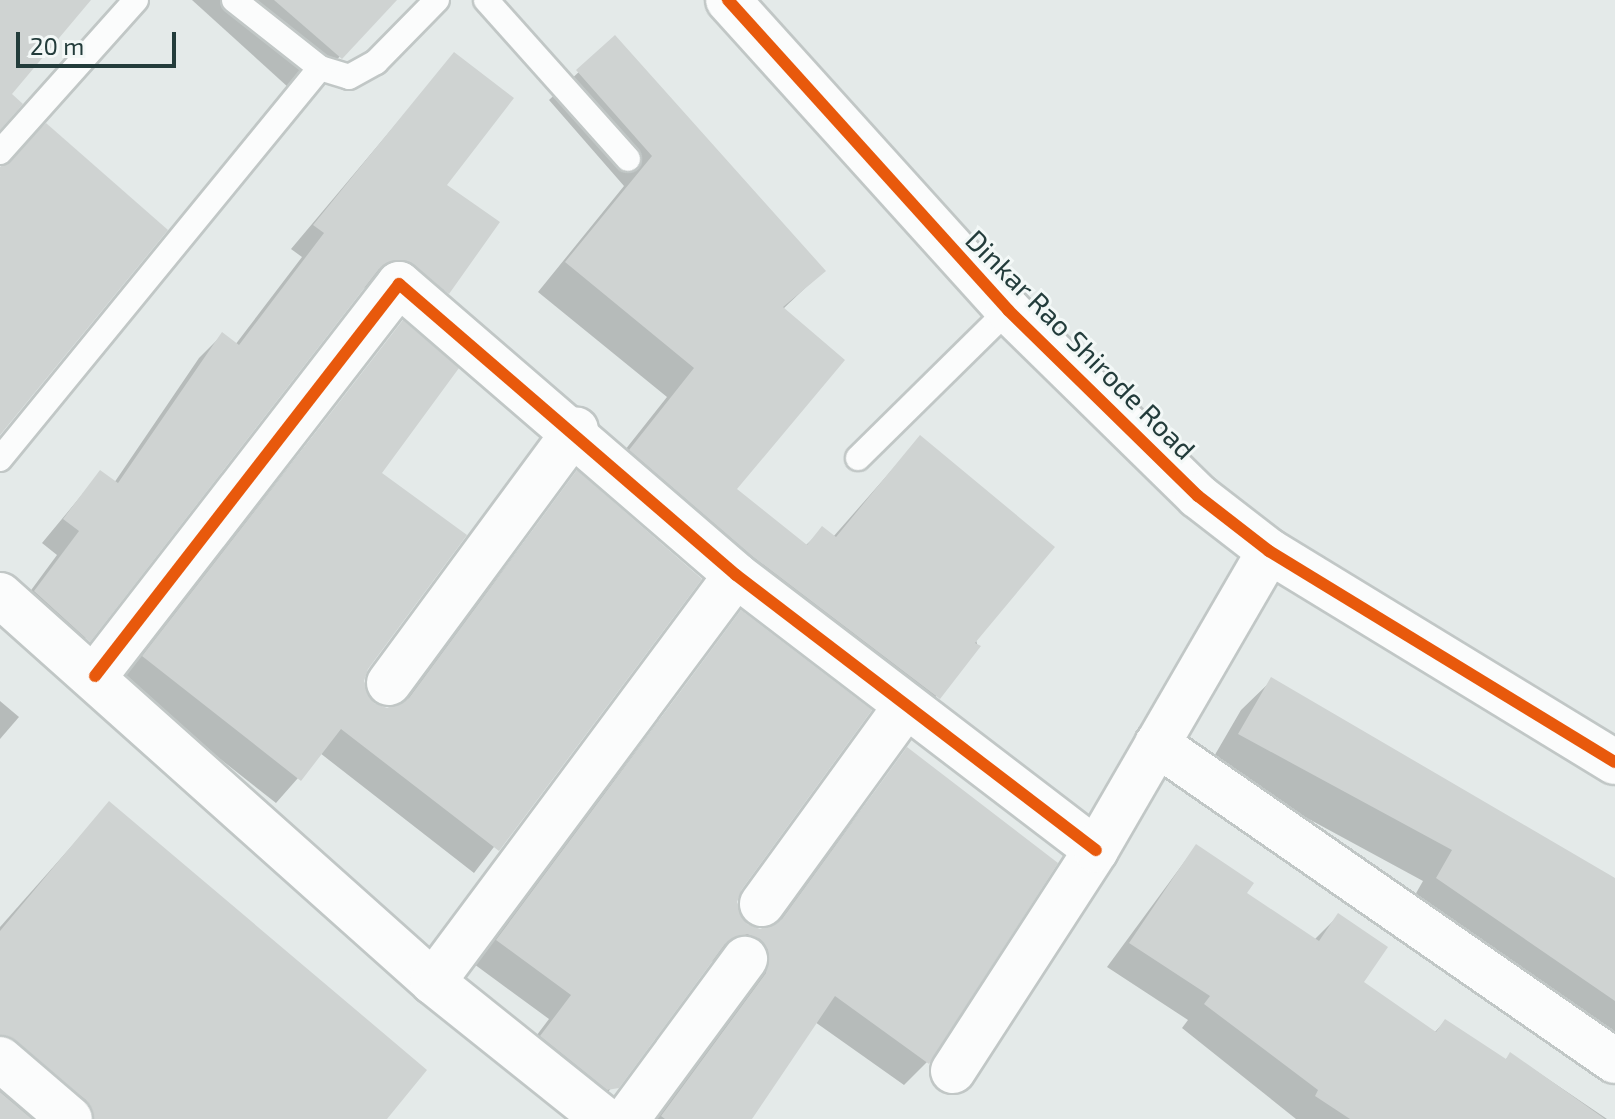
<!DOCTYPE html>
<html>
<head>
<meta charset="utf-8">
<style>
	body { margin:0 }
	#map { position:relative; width:1615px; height:1119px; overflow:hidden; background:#e4eae9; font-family:"Exo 2",sans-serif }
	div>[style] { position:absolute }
	.shadow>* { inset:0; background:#0003 }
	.building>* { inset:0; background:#cfd3d2 }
	.roads { filter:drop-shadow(2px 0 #c1c7c6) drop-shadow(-2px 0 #c1c7c6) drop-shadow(0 2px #c1c7c6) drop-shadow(0 -2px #c1c7c6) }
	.service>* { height:24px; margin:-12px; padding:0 12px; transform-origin:12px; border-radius:12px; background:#fbfcfc }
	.minor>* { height:44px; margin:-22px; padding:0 22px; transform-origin:22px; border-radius:22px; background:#fbfcfc }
	.cycleway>* { height:12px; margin:-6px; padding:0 6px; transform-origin:6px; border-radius:6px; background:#e8590c }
	span { translate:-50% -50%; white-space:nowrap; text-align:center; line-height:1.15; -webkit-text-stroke:6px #f3f8f7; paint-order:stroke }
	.street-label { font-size:28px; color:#233c3b }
	.scale { position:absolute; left:16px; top:32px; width:160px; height:36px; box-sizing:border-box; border:4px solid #233c3b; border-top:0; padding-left:10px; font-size:24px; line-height:28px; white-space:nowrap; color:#233c3b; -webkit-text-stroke:6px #f3f8f7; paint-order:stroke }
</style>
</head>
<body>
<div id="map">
	<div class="shadow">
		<div style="clip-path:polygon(192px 0,394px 0,300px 98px)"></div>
		<div style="clip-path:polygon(615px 38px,823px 271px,782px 310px,734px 489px,805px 546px,823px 529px,833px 537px,920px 438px,978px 647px,910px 727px,602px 479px,667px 397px,538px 292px,624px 186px,549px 100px)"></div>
		<div style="clip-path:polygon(454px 55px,444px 185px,498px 223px,424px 316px,380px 282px,361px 289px,65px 664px,12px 616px,57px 555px,42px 543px,100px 473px,114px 483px,199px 358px,222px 335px,235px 345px,302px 257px,291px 249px)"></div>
		<div style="clip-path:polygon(403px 323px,379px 474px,362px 681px,372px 704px,387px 710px,401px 704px,577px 473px,699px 579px,474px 873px,320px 753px,276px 803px,120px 680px)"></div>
		<div style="clip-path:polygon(741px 613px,735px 902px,745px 925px,760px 931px,774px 925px,907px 750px,927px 1062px,904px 1085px,815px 1022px,750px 1119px,654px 1119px,723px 956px,709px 963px,594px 1110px,518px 1060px,549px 1019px,474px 964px)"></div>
		<div style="clip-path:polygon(1272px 680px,1615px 881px,1615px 1052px,1407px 909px,1423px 881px,1209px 765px,1241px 710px)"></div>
		<div style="clip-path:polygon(0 701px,19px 717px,0 739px)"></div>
		<div style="clip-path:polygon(109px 804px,384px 1119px,0 1119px,0 927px)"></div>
		<div style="clip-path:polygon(1196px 846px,1244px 893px,1314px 940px,1338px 916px,1362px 982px,1434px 1033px,1445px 1021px,1505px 1060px,1511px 1054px,1607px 1119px,1296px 1119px,1182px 1028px,1188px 1020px,1107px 967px)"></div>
	</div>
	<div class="building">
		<div style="clip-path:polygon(0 0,91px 0,12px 94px,23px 104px,0 130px)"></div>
		<div style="clip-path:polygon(274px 0,397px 0,342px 59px)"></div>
		<div style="clip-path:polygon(615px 35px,826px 271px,783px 307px,845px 360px,737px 489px,807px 545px,822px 526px,836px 537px,920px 435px,1055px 547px,975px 643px,981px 646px,940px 699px,752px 556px,629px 450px,694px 368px,565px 262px,652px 156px,576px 70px)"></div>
		<div style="clip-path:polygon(454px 52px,514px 98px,447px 185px,500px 222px,449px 294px,404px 260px,379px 269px,90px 642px,34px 591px,79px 531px,63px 519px,100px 470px,118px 483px,222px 332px,239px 345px,324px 233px,313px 225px)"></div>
		<div style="clip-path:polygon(46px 123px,168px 230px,0 435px,0 167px)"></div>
		<div style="clip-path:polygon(403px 320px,459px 368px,382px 473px,467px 535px,368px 669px,364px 681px,374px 703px,387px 708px,409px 698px,577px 470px,702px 579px,499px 851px,341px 729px,301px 781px,142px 656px)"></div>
		<div style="clip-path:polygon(741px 610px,872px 710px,742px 889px,737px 902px,747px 924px,760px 929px,782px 919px,907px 747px,1058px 863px,929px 1064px,835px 996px,752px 1119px,665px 1119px,661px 1116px,766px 973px,768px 950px,760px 939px,747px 934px,725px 944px,619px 1088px,607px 1090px,540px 1036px,571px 995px,496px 940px)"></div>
		<div style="clip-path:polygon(1271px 677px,1615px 878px,1615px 1001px,1436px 878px,1452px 850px,1238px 734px)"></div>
		<div style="clip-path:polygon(109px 801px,427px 1070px,387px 1119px,94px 1119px,86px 1100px,0 1035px,0 931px)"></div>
		<div style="clip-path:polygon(1196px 844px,1254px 883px,1247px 893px,1319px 941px,1338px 913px,1388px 947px,1364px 982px,1436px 1032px,1445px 1019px,1506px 1059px,1510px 1052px,1605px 1119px,1350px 1119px,1315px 1096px,1318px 1090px,1204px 1004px,1210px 996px,1129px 943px)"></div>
		<div style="clip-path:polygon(0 1092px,32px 1119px,0 1119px)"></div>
	</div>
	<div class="roads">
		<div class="service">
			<div style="left:234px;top:0;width:110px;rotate:38.3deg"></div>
			<div style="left:320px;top:68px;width:30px;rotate:17deg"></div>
			<div style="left:349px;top:77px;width:31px;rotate:-29deg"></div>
			<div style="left:376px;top:62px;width:87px;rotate:-45.5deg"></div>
			<div style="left:486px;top:0;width:213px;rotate:48.2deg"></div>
			<div style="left:0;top:152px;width:204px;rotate:-48.2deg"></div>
			<div style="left:858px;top:458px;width:211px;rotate:-44.6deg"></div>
			<div style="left:0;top:459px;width:505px;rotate:-50.7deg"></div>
		</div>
		<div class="minor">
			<div style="left:728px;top:0;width:418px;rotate:47.9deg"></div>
			<div style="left:1008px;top:310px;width:266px;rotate:44.4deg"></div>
			<div style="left:1198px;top:496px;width:90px;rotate:37.8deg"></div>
			<div style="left:1269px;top:551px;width:405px;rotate:31.4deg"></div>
			<div style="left:0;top:595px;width:581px;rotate:41.79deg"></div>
			<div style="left:433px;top:982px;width:219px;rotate:38.7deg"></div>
			<div style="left:95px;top:676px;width:496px;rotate:-52.2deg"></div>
			<div style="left:399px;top:284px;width:445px;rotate:40.8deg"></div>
			<div style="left:736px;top:575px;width:453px;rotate:37.4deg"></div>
			<div style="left:389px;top:683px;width:315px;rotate:-53.6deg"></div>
			<div style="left:1157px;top:744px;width:557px;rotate:34.69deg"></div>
			<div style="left:762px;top:904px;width:245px;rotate:-54deg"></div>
			<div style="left:433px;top:982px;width:507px;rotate:-53.33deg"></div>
			<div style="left:0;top:1059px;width:92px;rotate:40.6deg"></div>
			<div style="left:953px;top:1071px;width:263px;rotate:-57.1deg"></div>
			<div style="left:1096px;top:850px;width:345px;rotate:-59.9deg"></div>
			<div style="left:627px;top:1119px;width:199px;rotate:-53.6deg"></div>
		</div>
	</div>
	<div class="cycleway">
		<div style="left:728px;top:0;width:418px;rotate:47.9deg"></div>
		<div style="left:1008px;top:310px;width:266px;rotate:44.4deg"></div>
		<div style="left:1198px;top:496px;width:90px;rotate:37.8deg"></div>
		<div style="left:1269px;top:551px;width:405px;rotate:31.4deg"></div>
		<div style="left:95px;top:676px;width:496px;rotate:-52.2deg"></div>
		<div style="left:399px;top:284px;width:445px;rotate:40.8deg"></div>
		<div style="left:736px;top:575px;width:453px;rotate:37.4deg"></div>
	</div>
	<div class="street-label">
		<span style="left:1081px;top:344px;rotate:45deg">Dinkar Rao Shirode Road</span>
	</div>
	<div class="scale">20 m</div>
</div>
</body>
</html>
